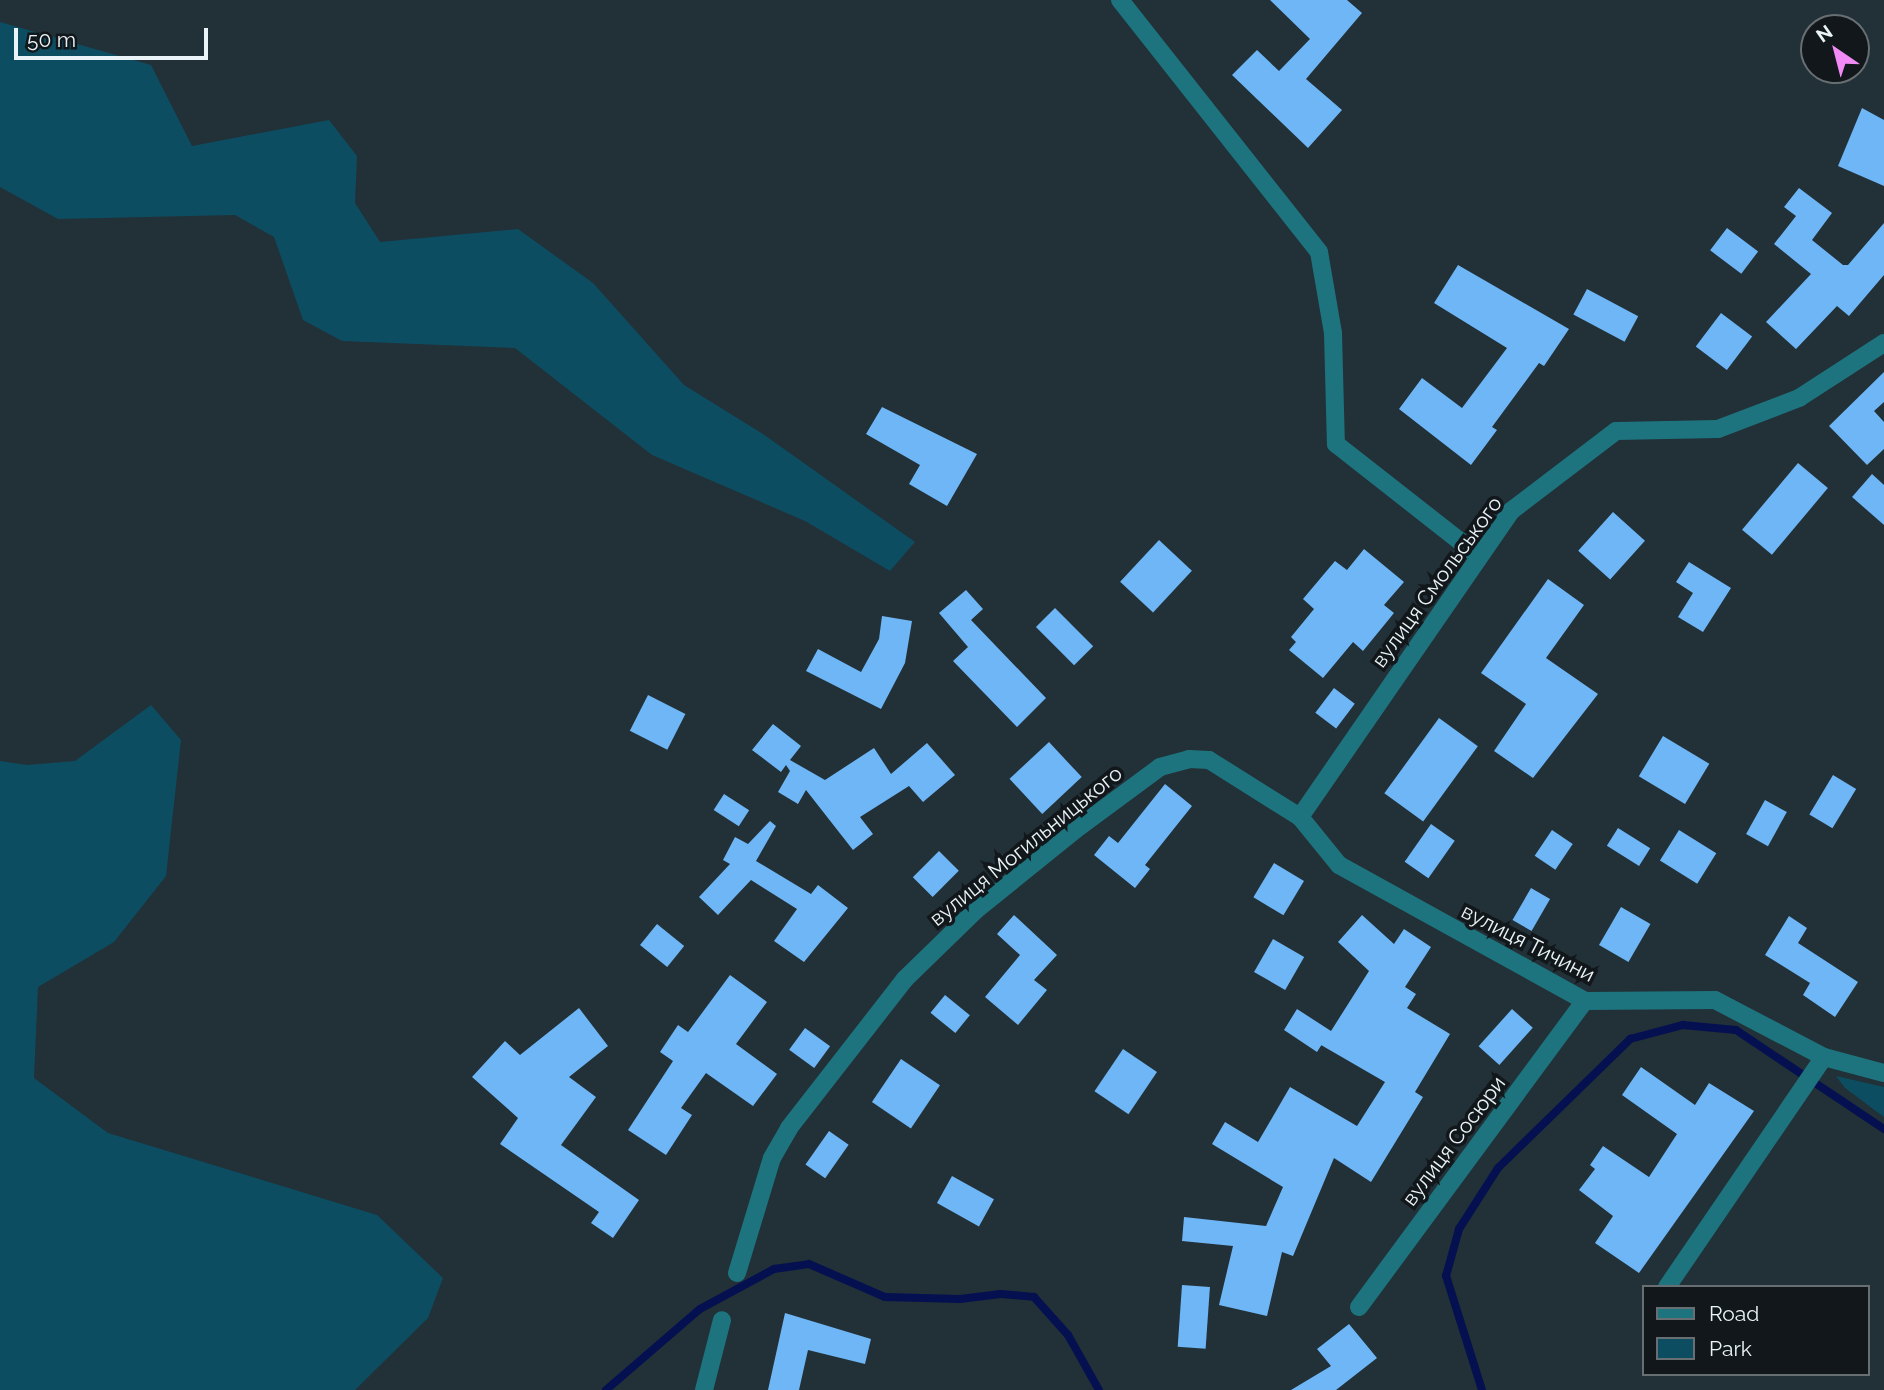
<!DOCTYPE html>
<html>
<head>
<meta charset="utf-8">
<style>
	body { margin:0 }
	#map { position:relative; width:1884px; height:1390px; overflow:hidden; background:#223037; font-family:Raleway,sans-serif }
	div>[style] { position:absolute }
	.green>* { inset:0; background:#0d4d62 }
	.stream>* { height:8px; margin:-4px; padding:0 4px; transform-origin:4px; border-radius:4px; background:#051051 }
	.building>* { inset:0; background:#6eb6f6; transform-origin:0 0 }
	.minor>* { height:18px; margin:-9px; padding:0 9px; transform-origin:9px; border-radius:9px; background:#1d747f }
	span { translate:-50% -50%; white-space:nowrap; text-align:center; line-height:1.15; -webkit-text-stroke:7px #11171a; paint-order:stroke }
	.street-label { font-size:21px; color:#eaf3f7 }
	.legend { position:absolute; left:1642px; top:1285px; width:228px; height:91px; box-sizing:border-box; background:#11171a; border:2px solid #686f72; margin:0; padding:9px 12px; list-style:none; font-size:21px; color:#eaf3f7 }
	.legend li { display:flex; align-items:center; gap:14px; height:35px }
	.legend b { width:35px; border:2px solid #686f72 }
	.north { position:absolute; left:1800px; top:14px; width:70px; height:70px; box-sizing:border-box; background:#11171a; border:2px solid #686f72; border-radius:50%; rotate:325deg; font-size:19px; font-weight:700; line-height:28px; text-align:center; color:#eaf3f7 }
	.north::after { content:''; display:block; margin:auto; width:24px; height:32px; background:#f18af4; clip-path:polygon(50% 0,100% 100%,50% 72%,0 100%) }
	.scale { position:absolute; left:14px; top:28px; width:194px; height:32px; box-sizing:border-box; border:4px solid #eaf3f7; border-top:0; padding-left:9px; font-size:21px; line-height:24px; white-space:nowrap; color:#eaf3f7; -webkit-text-stroke:5px #11171a; paint-order:stroke }
</style>
</head>
<body>
<div id="map">
	<div class="green">
		<div style="clip-path:polygon(0 22px,151px 65px,192px 146px,329px 120px,357px 156px,355px 203px,380px 242px,518px 229px,593px 283px,684px 385px,763px 434px,915px 542px,890px 571px,805px 521px,652px 455px,515px 348px,342px 341px,303px 320px,274px 237px,235px 215px,58px 219px,0 187px)"></div>
		<div style="clip-path:polygon(151px 705px,181px 740px,166px 876px,114px 942px,38px 987px,34px 1078px,108px 1133px,377px 1215px,443px 1278px,428px 1318px,355px 1390px,0 1390px,0 761px,27px 765px,75px 761px)"></div>
		<div style="clip-path:polygon(1836px 1076px,1884px 1087px,1884px 1117px,1845px 1088px)"></div>
	</div>
	<div class="stream">
		<div style="left:606px;top:1390px;width:124px;rotate:-40.8deg"></div>
		<div style="left:700px;top:1309px;width:84px;rotate:-28.4deg"></div>
		<div style="left:774px;top:1269px;width:35px;rotate:-8deg"></div>
		<div style="left:809px;top:1264px;width:83px;rotate:23.5deg"></div>
		<div style="left:885px;top:1297px;width:75px;rotate:1.5deg"></div>
		<div style="left:960px;top:1299px;width:41px;rotate:-7deg"></div>
		<div style="left:1001px;top:1294px;width:33px;rotate:5deg"></div>
		<div style="left:1034px;top:1297px;width:51px;rotate:48.2deg"></div>
		<div style="left:1068px;top:1335px;width:63px;rotate:60.6deg"></div>
		<div style="left:1482px;top:1390px;width:120px;rotate:-107.5deg"></div>
		<div style="left:1446px;top:1276px;width:49px;rotate:-74.5deg"></div>
		<div style="left:1459px;top:1229px;width:72px;rotate:-57.4deg"></div>
		<div style="left:1498px;top:1168px;width:185px;rotate:-44.3deg"></div>
		<div style="left:1630px;top:1039px;width:55px;rotate:-14.8deg"></div>
		<div style="left:1683px;top:1025px;width:53px;rotate:5.4deg"></div>
		<div style="left:1736px;top:1030px;width:178px;rotate:33.8deg"></div>
	</div>
	<div class="building">
		<div style="clip-path:polygon(1270px 0,1347px 0,1362px 13px,1306px 79px,1342px 110px,1308px 148px,1232px 75px,1257px 50px,1279px 71px,1310px 39px)"></div>
		<div style="clip-path:polygon(1862px 108px,1884px 120px,1884px 186px,1838px 166px)"></div>
		<div style="clip-path:polygon(1799px 188px,1832px 213px,1812px 240px,1843px 265px,1848px 265px,1884px 223px,1884px 275px,1849px 316px,1837px 306px,1796px 349px,1766px 322px,1811px 274px,1774px 244px,1796px 216px,1784px 207px)"></div>
		<div style="left:1727px;top:228px;width:39px;height:28px;rotate:37deg"></div>
		<div style="clip-path:polygon(1458px 265px,1569px 329px,1544px 366px,1539px 363px,1492px 427px,1497px 430px,1471px 465px,1399px 409px,1422px 378px,1462px 408px,1507px 348px,1434px 303px)"></div>
		<div style="left:1587px;top:289px;width:58px;height:29px;rotate:28deg"></div>
		<div style="left:1721px;top:313px;width:39px;height:42px;rotate:37deg"></div>
		<div style="clip-path:polygon(1884px 372px,1884px 402px,1874px 411px,1884px 422px,1884px 449px,1867px 465px,1829px 426px)"></div>
		<div style="clip-path:polygon(882px 407px,977px 454px,947px 506px,909px 484px,920px 465px,866px 434px)"></div>
		<div style="left:1798px;top:463px;width:39px;height:87px;rotate:40deg"></div>
		<div style="clip-path:polygon(1872px 474px,1884px 485px,1884px 525px,1852px 497px)"></div>
		<div style="left:1613px;top:512px;width:43px;height:52px;rotate:42deg"></div>
		<div style="left:1159px;top:540px;width:45px;height:57px;rotate:43deg"></div>
		<div style="clip-path:polygon(1364px 549px,1404px 582px,1384px 605px,1394px 613px,1363px 651px,1353px 642px,1323px 678px,1289px 650px,1296px 642px,1291px 637px,1314px 609px,1303px 599px,1335px 561px,1347px 570px)"></div>
		<div style="clip-path:polygon(1689px 562px,1731px 588px,1703px 632px,1678px 617px,1693px 593px,1676px 582px)"></div>
		<div style="clip-path:polygon(1548px 579px,1584px 605px,1546px 658px,1598px 694px,1533px 778px,1494px 751px,1526px 704px,1481px 673px)"></div>
		<div style="clip-path:polygon(966px 590px,983px 609px,971px 620px,1046px 698px,1017px 727px,953px 661px,968px 647px,939px 613px)"></div>
		<div style="left:1055px;top:608px;width:54px;height:27px;rotate:45deg"></div>
		<div style="clip-path:polygon(882px 616px,912px 621px,905px 663px,881px 709px,806px 671px,818px 649px,861px 672px,879px 639px)"></div>
		<div style="left:1334px;top:688px;width:26px;height:31px;rotate:37deg"></div>
		<div style="left:648px;top:695px;width:42px;height:40px;rotate:27deg"></div>
		<div style="left:1439px;top:718px;width:48px;height:93px;rotate:36deg"></div>
		<div style="clip-path:polygon(773px 724px,801px 746px,790px 760px,825px 780px,874px 748px,891px 774px,927px 743px,955px 775px,923px 802px,909px 786px,860px 817px,873px 834px,853px 850px,806px 790px,798px 804px,778px 792px,790px 771px,786px 765px,781px 772px,752px 750px)"></div>
		<div style="left:1663px;top:736px;width:54px;height:47px;rotate:31deg"></div>
		<div style="left:1049px;top:742px;width:48px;height:54px;rotate:47deg"></div>
		<div style="left:1833px;top:775px;width:27px;height:46px;rotate:31deg"></div>
		<div style="clip-path:polygon(1165px 784px,1192px 806px,1145px 865px,1150px 869px,1135px 888px,1094px 855px,1109px 836px,1118px 843px)"></div>
		<div style="left:724px;top:794px;width:30px;height:19px;rotate:33deg"></div>
		<div style="left:1765px;top:800px;width:25px;height:39px;rotate:29deg"></div>
		<div style="clip-path:polygon(770px 821px,776px 826px,756px 861px,811px 894px,818px 885px,848px 908px,804px 962px,774px 941px,797px 909px,751px 880px,718px 915px,699px 897px,730px 864px,723px 860px,735px 837px,748px 844px)"></div>
		<div style="left:1431px;top:824px;width:29px;height:46px;rotate:35deg"></div>
		<div style="left:1618px;top:828px;width:38px;height:21px;rotate:32deg"></div>
		<div style="left:1552px;top:830px;width:25px;height:31px;rotate:34deg"></div>
		<div style="left:1679px;top:830px;width:44px;height:36px;rotate:32deg"></div>
		<div style="left:939px;top:851px;width:28px;height:37px;rotate:45deg"></div>
		<div style="left:1274px;top:863px;width:35px;height:40px;rotate:31deg"></div>
		<div style="left:1531px;top:888px;width:22px;height:37px;rotate:30deg"></div>
		<div style="left:1621px;top:907px;width:34px;height:44px;rotate:30deg"></div>
		<div style="clip-path:polygon(1014px 915px,1057px 955px,1034px 980px,1047px 990px,1018px 1025px,985px 997px,1020px 955px,997px 934px)"></div>
		<div style="clip-path:polygon(1362px 915px,1394px 944px,1404px 929px,1431px 947px,1405px 987px,1416px 994px,1407px 1008px,1450px 1034px,1415px 1092px,1423px 1097px,1371px 1182px,1334px 1158px,1293px 1256px,1282px 1252px,1267px 1316px,1219px 1305px,1233px 1246px,1182px 1241px,1184px 1217px,1266px 1226px,1283px 1187px,1212px 1144px,1225px 1122px,1258px 1142px,1290px 1087px,1357px 1126px,1385px 1082px,1321px 1045px,1324px 1041px,1317px 1052px,1284px 1030px,1297px 1009px,1331px 1031px,1369px 971px,1338px 942px)"></div>
		<div style="clip-path:polygon(1789px 916px,1807px 928px,1798px 943px,1858px 982px,1835px 1017px,1803px 995px,1810px 983px,1765px 955px)"></div>
		<div style="left:657px;top:924px;width:35px;height:27px;rotate:39deg"></div>
		<div style="left:1273px;top:939px;width:36px;height:38px;rotate:30deg"></div>
		<div style="clip-path:polygon(730px 975px,767px 1002px,736px 1044px,777px 1074px,753px 1106px,706px 1073px,681px 1108px,692px 1115px,666px 1155px,628px 1130px,673px 1061px,660px 1052px,678px 1025px,688px 1032px)"></div>
		<div style="left:945px;top:995px;width:32px;height:23px;rotate:39deg"></div>
		<div style="clip-path:polygon(579px 1008px,608px 1046px,569px 1077px,596px 1097px,561px 1145px,639px 1200px,613px 1238px,591px 1223px,599px 1212px,500px 1144px,518px 1118px,472px 1077px,505px 1041px,520px 1055px)"></div>
		<div style="left:1512px;top:1009px;width:28px;height:50px;rotate:42deg"></div>
		<div style="left:805px;top:1028px;width:31px;height:27px;rotate:36deg"></div>
		<div style="left:1123px;top:1049px;width:41px;height:51px;rotate:34deg"></div>
		<div style="left:901px;top:1059px;width:47px;height:52px;rotate:34deg"></div>
		<div style="clip-path:polygon(1641px 1067px,1695px 1105px,1709px 1083px,1754px 1111px,1639px 1273px,1595px 1243px,1613px 1216px,1579px 1190px,1595px 1169px,1590px 1165px,1603px 1146px,1649px 1177px,1677px 1134px,1622px 1095px)"></div>
		<div style="left:829px;top:1131px;width:24px;height:41px;rotate:35deg"></div>
		<div style="left:952px;top:1176px;width:48px;height:31px;rotate:29deg"></div>
		<div style="left:1182px;top:1285px;width:28px;height:62px;rotate:4deg"></div>
		<div style="clip-path:polygon(785px 1313px,871px 1339px,865px 1364px,808px 1350px,799px 1390px,768px 1390px)"></div>
		<div style="clip-path:polygon(1349px 1324px,1377px 1358px,1336px 1390px,1291px 1390px,1331px 1366px,1317px 1349px)"></div>
	</div>
	<div class="minor">
		<div style="left:1120px;top:0;width:321px;rotate:51.7deg"></div>
		<div style="left:1319px;top:252px;width:82px;rotate:80.2deg"></div>
		<div style="left:1333px;top:333px;width:111px;rotate:88.5deg"></div>
		<div style="left:1336px;top:444px;width:182px;rotate:38.1deg"></div>
		<div style="left:1300px;top:817px;width:372px;rotate:-55.4deg"></div>
		<div style="left:1511px;top:511px;width:132px;rotate:-37.3deg"></div>
		<div style="left:1616px;top:431px;width:102px;rotate:-1.1deg"></div>
		<div style="left:1718px;top:429px;width:87px;rotate:-20.9deg"></div>
		<div style="left:1799px;top:398px;width:101px;rotate:-32.9deg"></div>
		<div style="left:737px;top:1273px;width:120px;rotate:-73.1deg"></div>
		<div style="left:772px;top:1158px;width:34px;rotate:-60deg"></div>
		<div style="left:789px;top:1128px;width:189px;rotate:-52.1deg"></div>
		<div style="left:905px;top:979px;width:99px;rotate:-44.2deg"></div>
		<div style="left:976px;top:910px;width:127px;rotate:-38.9deg"></div>
		<div style="left:1075px;top:830px;width:106px;rotate:-36.5deg"></div>
		<div style="left:1160px;top:767px;width:30px;rotate:-15deg"></div>
		<div style="left:1189px;top:759px;width:20px;rotate:3deg"></div>
		<div style="left:1209px;top:760px;width:107px;rotate:32.1deg"></div>
		<div style="left:1300px;top:817px;width:62px;rotate:50.9deg"></div>
		<div style="left:1339px;top:865px;width:281px;rotate:28.9deg"></div>
		<div style="left:1585px;top:1001px;width:130px;rotate:-0.4deg"></div>
		<div style="left:1715px;top:1000px;width:123px;rotate:27.6deg"></div>
		<div style="left:1824px;top:1057px;width:62px;rotate:14.9deg"></div>
		<div style="left:1667px;top:1287px;width:278px;rotate:-55.7deg"></div>
		<div style="left:1359px;top:1307px;width:380px;rotate:-53.6deg"></div>
		<div style="left:704px;top:1390px;width:72px;rotate:-75.6deg"></div>
	</div>
	<div class="street-label">
		<span style="left:1437px;top:582px;rotate:-54deg">вулиця Смольського</span>
		<span style="left:1026px;top:846px;rotate:-39deg">вулиця Могильницького</span>
		<span style="left:1528px;top:943px;rotate:27deg">вулиця Тичини</span>
		<span style="left:1454px;top:1141px;rotate:-53deg">вулиця Сосюри</span>
	</div>
	<ul class="legend">
	<li><b style="height:9px;background:#1d747f"></b>Road</li>
	<li><b style="height:19px;background:#0d4d62"></b>Park</li>
	</ul>
	<div class="north">N</div>
	<div class="scale">50 m</div>
</div>
</body>
</html>
